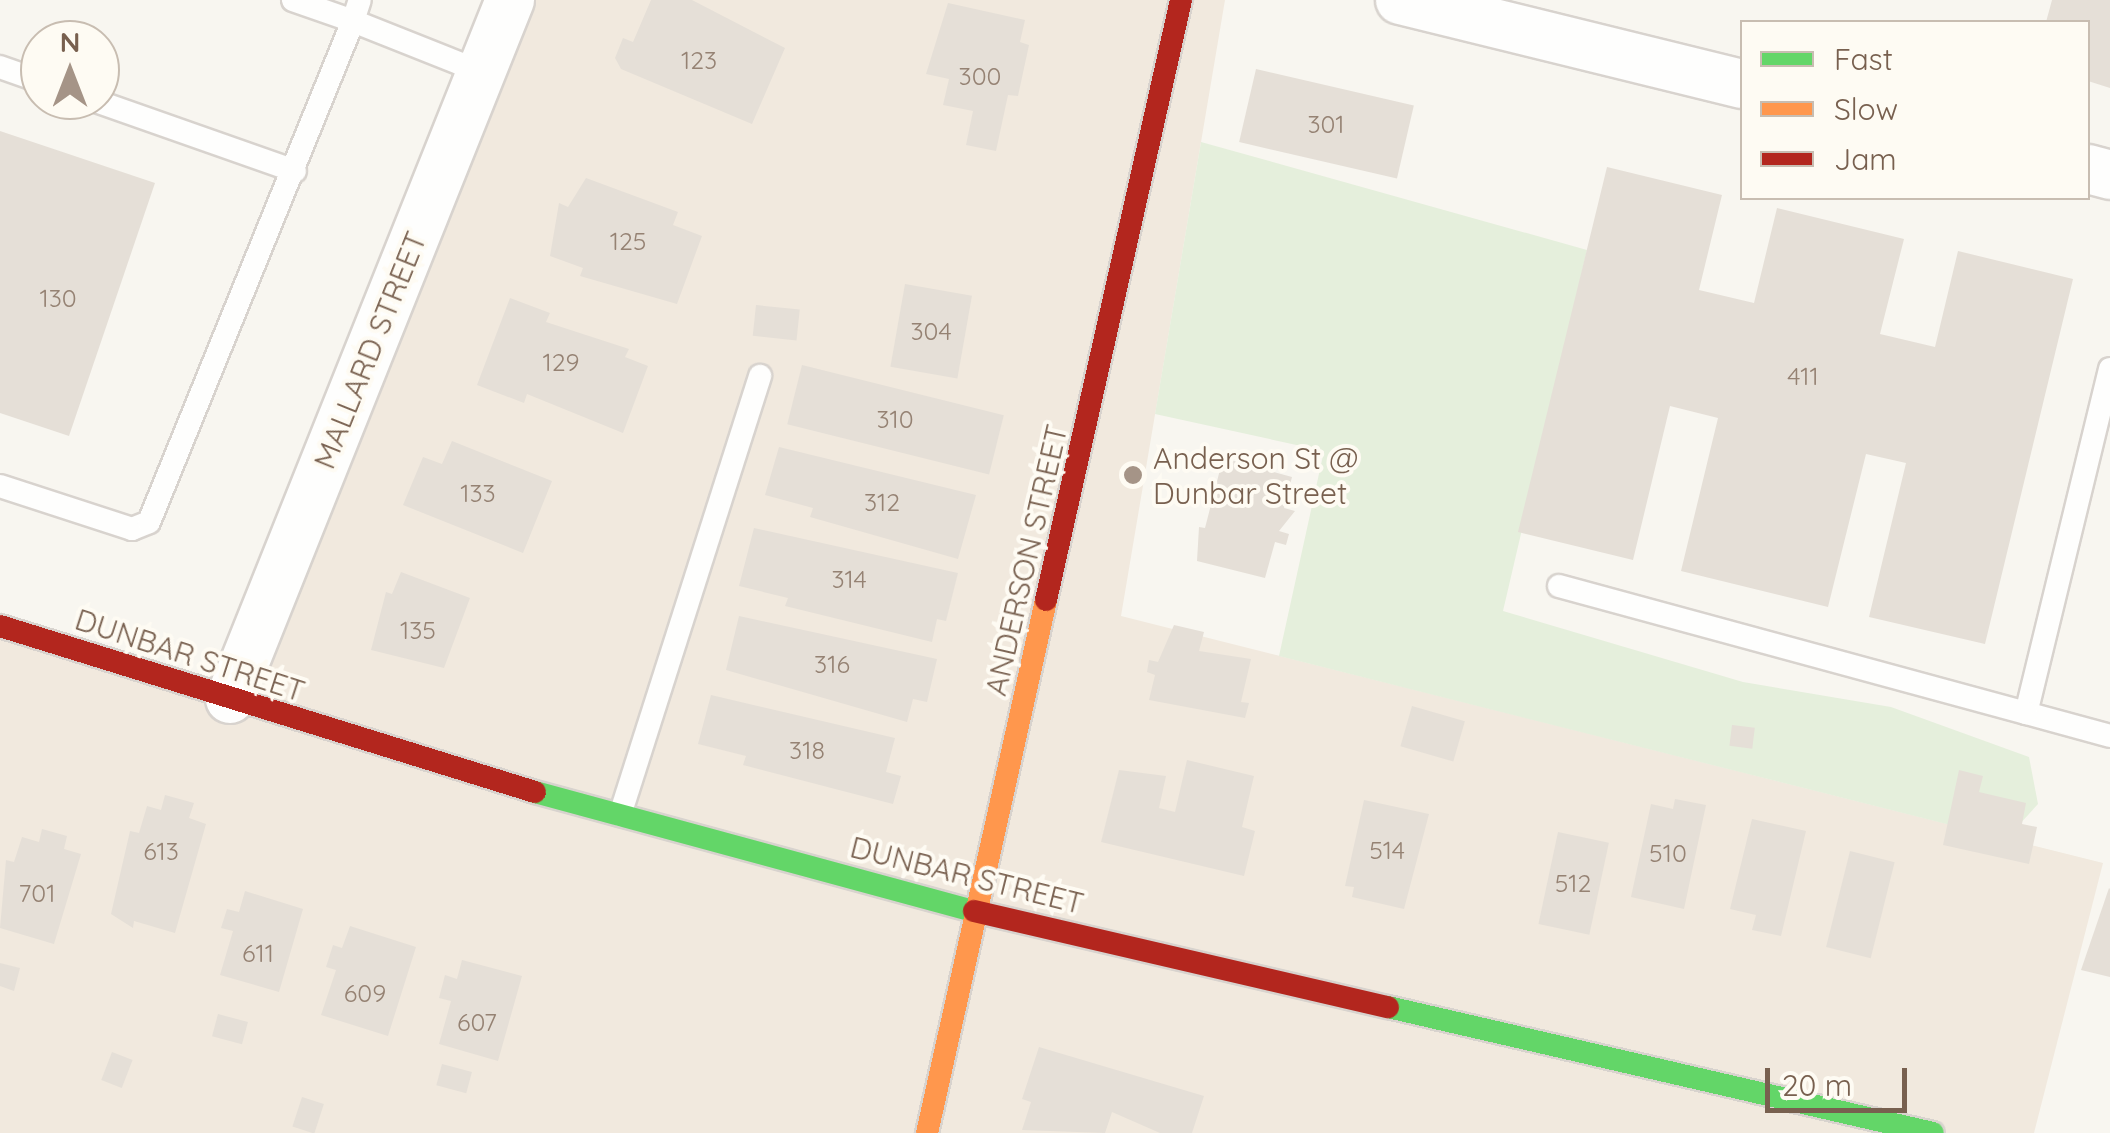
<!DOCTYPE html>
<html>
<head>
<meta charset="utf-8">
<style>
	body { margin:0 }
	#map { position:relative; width:2110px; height:1133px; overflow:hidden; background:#f8f6f0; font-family:Quicksand,sans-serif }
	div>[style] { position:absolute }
	.residential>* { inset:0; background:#f1e9de }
	.green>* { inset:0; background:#e5efdc }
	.building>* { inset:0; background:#e5dfd7; transform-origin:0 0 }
	.roads { filter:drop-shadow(2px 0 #d8d3ce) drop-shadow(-2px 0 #d8d3ce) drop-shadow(0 2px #d8d3ce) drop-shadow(0 -2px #d8d3ce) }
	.lane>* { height:22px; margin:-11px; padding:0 11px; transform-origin:11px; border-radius:11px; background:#fefefd }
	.street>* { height:48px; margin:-24px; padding:0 24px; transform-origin:24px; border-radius:24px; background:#fefefd }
	.fast>* { height:22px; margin:-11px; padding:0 11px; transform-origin:11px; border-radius:11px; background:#63d668 }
	.slow>* { height:22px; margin:-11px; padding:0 11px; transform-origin:11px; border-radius:11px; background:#ff974d }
	.jam>* { height:22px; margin:-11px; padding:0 11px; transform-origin:11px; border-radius:11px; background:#b3261e }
	.dots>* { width:28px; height:28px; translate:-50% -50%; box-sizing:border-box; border:5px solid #fefbf3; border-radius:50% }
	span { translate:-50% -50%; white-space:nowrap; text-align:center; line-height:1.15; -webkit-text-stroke:8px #fefbf3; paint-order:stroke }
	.number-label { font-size:25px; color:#958273 }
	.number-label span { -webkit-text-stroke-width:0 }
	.street-label { font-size:30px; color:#78604f }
	.poi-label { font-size:30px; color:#78604f }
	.left { translate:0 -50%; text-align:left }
	.legend { position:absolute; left:1740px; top:20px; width:350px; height:180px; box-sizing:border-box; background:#fefbf3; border:2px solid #c8bdb1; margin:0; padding:12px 18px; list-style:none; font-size:30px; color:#78604f }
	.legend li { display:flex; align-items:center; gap:20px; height:50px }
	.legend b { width:50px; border:2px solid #c8bdb1 }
	.north { position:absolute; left:20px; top:20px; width:100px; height:100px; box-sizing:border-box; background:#fefbf3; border:2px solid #c8bdb1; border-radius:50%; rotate:0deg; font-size:28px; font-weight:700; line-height:40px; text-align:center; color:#78604f }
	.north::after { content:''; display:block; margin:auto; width:35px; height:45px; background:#a59487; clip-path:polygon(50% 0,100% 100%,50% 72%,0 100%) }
	.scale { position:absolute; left:1765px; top:1068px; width:142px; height:45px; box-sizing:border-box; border:5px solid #78604f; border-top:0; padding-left:12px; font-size:30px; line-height:35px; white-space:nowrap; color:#78604f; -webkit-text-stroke:8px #fefbf3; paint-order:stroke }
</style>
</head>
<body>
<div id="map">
	<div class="residential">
		<div style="clip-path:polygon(496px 0,1225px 0,1121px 616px,2103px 863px,2034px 1133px,0 1133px,0 623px,245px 700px)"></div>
	</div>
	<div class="green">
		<div style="clip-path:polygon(1201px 142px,1587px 250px,1503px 611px,1743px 682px,1891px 707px,2029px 757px,2038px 804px,2006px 839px,1279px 656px,1324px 451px,1155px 414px)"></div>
	</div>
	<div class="building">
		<div style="clip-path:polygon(651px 0,692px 0,785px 48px,752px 124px,621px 69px,615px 58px,623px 38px,633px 42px)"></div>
		<div style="clip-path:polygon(2052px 0,2110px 0,2110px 88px,2088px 81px,2088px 22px,2046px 22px)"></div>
		<div style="clip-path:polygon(948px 3px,1025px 20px,1020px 42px,1029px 45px,1018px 96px,1008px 95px,996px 151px,966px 145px,973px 111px,943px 105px,949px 79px,926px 74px)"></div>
		<div style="left:1256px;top:69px;width:162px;height:75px;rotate:13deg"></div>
		<div style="clip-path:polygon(0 131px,155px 183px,69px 436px,0 413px)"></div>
		<div style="clip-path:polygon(1607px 167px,1722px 195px,1699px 290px,1754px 303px,1777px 208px,1904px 239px,1880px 334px,1935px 347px,1958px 251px,2073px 279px,1985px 644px,1869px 617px,1906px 463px,1866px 454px,1828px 607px,1681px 571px,1718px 418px,1670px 406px,1633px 560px,1518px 532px)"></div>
		<div style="clip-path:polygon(586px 178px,678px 212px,673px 225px,702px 236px,677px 304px,580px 276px,583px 268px,550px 256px,559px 203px,568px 207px)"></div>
		<div style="left:905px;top:284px;width:68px;height:84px;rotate:10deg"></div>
		<div style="clip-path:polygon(510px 298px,550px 313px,546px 322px,629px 349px,625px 357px,648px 366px,623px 433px,527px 394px,524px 403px,477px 385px)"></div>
		<div style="left:756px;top:305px;width:44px;height:31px;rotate:6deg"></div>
		<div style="left:802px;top:365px;width:208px;height:61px;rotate:14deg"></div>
		<div style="clip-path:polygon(452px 441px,552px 481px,523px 553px,403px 505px,423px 457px,442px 464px)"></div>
		<div style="clip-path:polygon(779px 447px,976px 495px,958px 559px,810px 517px,813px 508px,765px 495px)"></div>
		<div style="clip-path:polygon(1223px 458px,1292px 477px,1284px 508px,1295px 511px,1279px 531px,1289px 534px,1286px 545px,1275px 542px,1265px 578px,1197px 561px,1199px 527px,1205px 528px)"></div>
		<div style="clip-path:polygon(754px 528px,958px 573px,946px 621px,937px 619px,932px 642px,785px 606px,788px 598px,739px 586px)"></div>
		<div style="clip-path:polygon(401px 572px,470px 598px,444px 668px,371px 650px,386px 592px,392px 594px)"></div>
		<div style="clip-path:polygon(739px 616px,937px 659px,927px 702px,913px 699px,907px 722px,726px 670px)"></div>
		<div style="clip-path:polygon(1174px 625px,1204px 632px,1199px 651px,1251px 659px,1241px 702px,1249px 703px,1245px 718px,1149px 700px,1155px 675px,1147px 672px,1149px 660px,1158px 662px)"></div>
		<div style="clip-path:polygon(711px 695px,895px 738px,886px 772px,901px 776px,893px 804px,743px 765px,746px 756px,698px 744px)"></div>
		<div style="left:1412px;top:706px;width:55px;height:42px;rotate:16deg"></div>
		<div style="left:1732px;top:725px;width:23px;height:21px;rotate:7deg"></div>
		<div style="clip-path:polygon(1187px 760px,1254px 776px,1242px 827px,1255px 831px,1244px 876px,1101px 842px,1119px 770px,1166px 776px,1159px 808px,1175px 812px)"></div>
		<div style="clip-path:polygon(1959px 770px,1983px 776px,1979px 792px,2026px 803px,2022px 824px,2037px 827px,2029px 864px,1943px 845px)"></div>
		<div style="clip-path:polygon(165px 795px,194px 803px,189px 818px,206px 824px,175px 933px,134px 921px,133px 928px,111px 914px,130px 831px,139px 833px,147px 806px,161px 810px)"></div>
		<div style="clip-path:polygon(1675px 799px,1706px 805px,1684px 909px,1631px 897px,1651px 804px,1673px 809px)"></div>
		<div style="clip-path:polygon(1364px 800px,1429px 814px,1404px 909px,1352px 897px,1354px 887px,1345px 886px)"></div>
		<div style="clip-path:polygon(1752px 819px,1806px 831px,1781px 936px,1752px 930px,1756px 915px,1730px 909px)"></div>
		<div style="clip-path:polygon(42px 829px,67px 836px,64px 849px,81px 854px,54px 944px,0 928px,6px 860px,14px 862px,22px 837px,39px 842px)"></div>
		<div style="left:1558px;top:832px;width:52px;height:94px;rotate:12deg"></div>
		<div style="left:1850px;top:851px;width:46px;height:99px;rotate:14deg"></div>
		<div style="clip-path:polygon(2109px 888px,2110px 889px,2110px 977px,2081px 970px)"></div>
		<div style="clip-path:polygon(245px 891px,303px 909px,279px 992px,220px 975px,233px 931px,221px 928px,227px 909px,239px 912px)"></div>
		<div style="clip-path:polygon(350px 926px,416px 947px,388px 1036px,321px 1015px,336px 970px,326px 967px,333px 945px,342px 948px)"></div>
		<div style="clip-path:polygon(462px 960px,522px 976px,498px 1061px,439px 1044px,451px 1001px,439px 998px,445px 975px,457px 979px)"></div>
		<div style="clip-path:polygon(0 963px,20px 968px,14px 991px,0 986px)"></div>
		<div style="left:218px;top:1014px;width:31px;height:23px;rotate:15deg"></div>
		<div style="clip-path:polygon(1039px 1047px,1204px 1096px,1192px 1133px,1160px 1133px,1112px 1112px,1105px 1133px,1022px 1130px,1031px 1102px,1022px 1099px)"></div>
		<div style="left:112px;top:1052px;width:22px;height:30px;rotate:21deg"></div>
		<div style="left:442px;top:1064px;width:31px;height:22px;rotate:15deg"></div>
		<div style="left:302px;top:1097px;width:23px;height:31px;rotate:18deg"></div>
	</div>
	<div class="roads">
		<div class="lane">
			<div style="left:293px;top:0;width:64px;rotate:19.3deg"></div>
			<div style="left:353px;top:21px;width:22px;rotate:-72deg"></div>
			<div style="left:0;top:67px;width:42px;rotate:19.3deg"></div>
			<div style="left:93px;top:100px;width:214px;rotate:19.4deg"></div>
			<div style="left:2110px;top:369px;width:354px;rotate:103.7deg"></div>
			<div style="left:2026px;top:713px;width:87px;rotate:15.3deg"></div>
			<div style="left:0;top:486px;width:139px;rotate:18deg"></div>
			<div style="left:132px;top:529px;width:18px;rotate:-22deg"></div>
			<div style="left:149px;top:522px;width:541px;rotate:-67.84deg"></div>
			<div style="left:353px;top:21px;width:138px;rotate:21.7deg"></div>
			<div style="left:1559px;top:586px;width:484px;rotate:15.2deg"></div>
			<div style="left:620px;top:815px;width:461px;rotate:-72.3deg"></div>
		</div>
		<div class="street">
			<div style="left:1400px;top:0;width:352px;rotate:13.8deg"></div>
			<div style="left:2088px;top:169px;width:23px;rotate:15deg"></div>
			<div style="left:230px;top:699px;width:753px;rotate:-68.17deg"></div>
		</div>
		<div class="fast">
			<div style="left:535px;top:792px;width:455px;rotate:15.2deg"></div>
			<div style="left:1388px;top:1007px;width:559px;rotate:13.02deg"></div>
		</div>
		<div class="slow">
			<div style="left:927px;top:1133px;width:546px;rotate:-77.41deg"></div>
		</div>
		<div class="jam">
			<div style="left:1046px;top:600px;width:615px;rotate:-77.32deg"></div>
			<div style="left:0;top:626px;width:560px;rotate:17.24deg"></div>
			<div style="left:974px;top:911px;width:425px;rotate:13.1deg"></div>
		</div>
	</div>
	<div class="dots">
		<div style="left:1133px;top:475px;background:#a59487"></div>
	</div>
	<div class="number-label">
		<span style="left:699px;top:60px">123</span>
		<span style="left:980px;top:76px">300</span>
		<span style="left:1326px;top:124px">301</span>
		<span style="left:628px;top:241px">125</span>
		<span style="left:58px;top:298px">130</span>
		<span style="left:931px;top:331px">304</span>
		<span style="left:561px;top:362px">129</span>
		<span style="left:1803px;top:376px">411</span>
		<span style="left:895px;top:419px">310</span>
		<span style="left:478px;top:493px">133</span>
		<span style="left:882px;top:502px">312</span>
		<span style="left:849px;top:579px">314</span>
		<span style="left:418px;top:630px">135</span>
		<span style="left:832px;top:664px">316</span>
		<span style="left:807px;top:750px">318</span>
		<span style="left:1387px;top:850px">514</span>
		<span style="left:161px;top:851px">613</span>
		<span style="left:1668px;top:853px">510</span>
		<span style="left:1573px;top:883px">512</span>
		<span style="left:37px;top:893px">701</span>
		<span style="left:258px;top:953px">611</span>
		<span style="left:365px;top:993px">609</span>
		<span style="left:477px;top:1022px">607</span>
	</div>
	<div class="street-label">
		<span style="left:370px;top:350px;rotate:-68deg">MALLARD STREET</span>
		<span style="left:1026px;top:560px;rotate:-77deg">ANDERSON STREET</span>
		<span style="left:190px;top:655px;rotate:18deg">DUNBAR STREET</span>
		<span style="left:967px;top:875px;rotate:14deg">DUNBAR STREET</span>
	</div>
	<div class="poi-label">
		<span class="left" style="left:1153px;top:475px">Anderson St @<br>Dunbar Street</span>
	</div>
	<ul class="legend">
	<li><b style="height:12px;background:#63d668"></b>Fast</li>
	<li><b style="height:12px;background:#ff974d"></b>Slow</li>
	<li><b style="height:12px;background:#b3261e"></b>Jam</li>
	</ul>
	<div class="north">N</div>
	<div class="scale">20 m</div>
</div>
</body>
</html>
